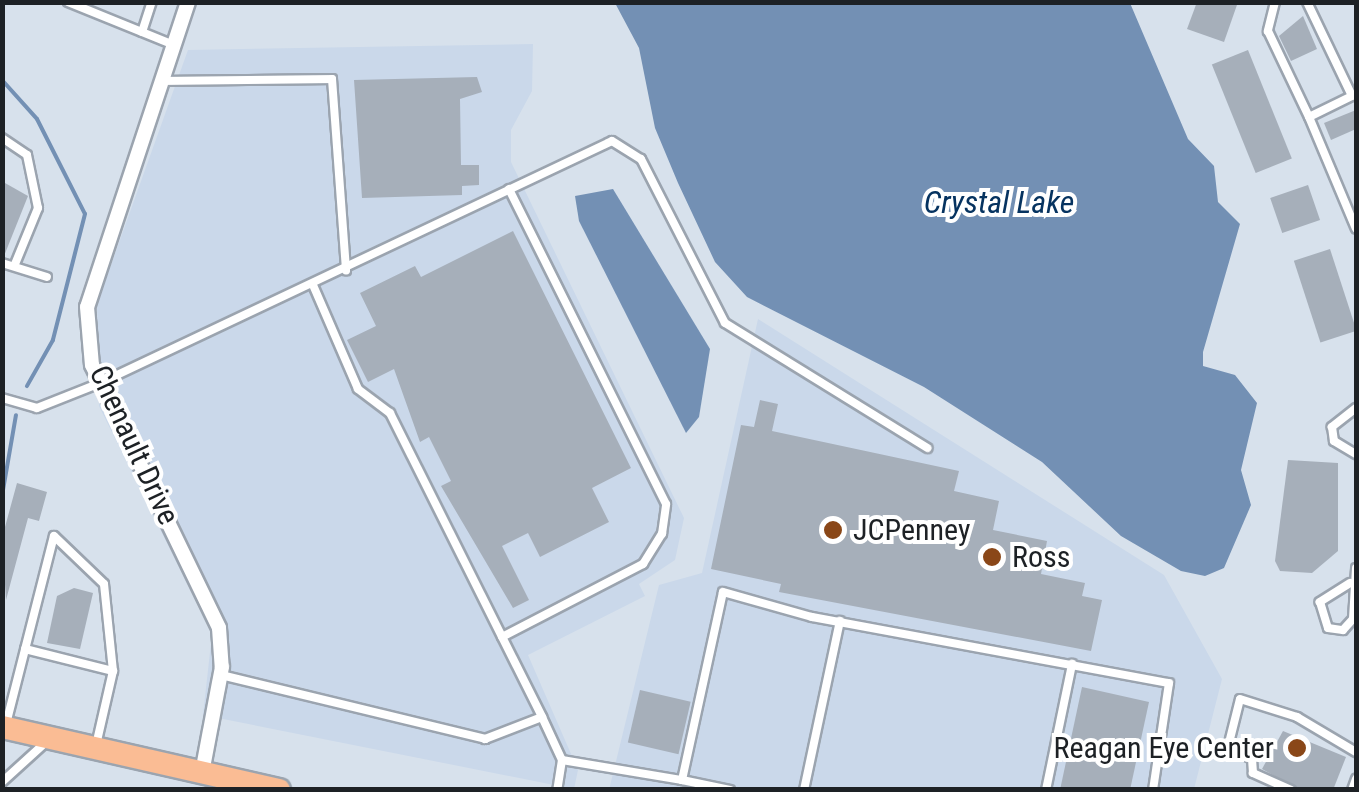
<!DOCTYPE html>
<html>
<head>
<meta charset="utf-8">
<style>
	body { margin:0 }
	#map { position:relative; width:1359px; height:792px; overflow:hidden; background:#d7e1ec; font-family:"Roboto Condensed",sans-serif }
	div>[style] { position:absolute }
	.built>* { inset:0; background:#cad8ea }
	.water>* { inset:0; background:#7390b4 }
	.stream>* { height:4px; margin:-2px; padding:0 2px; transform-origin:2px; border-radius:2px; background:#7390b4 }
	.building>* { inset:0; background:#a6afba; transform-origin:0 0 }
	.roads { filter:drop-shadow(2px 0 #9ba4af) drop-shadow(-2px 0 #9ba4af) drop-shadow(0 2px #9ba4af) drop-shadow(0 -2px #9ba4af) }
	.lane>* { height:8px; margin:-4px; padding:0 4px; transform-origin:4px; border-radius:4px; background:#fff }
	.street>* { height:14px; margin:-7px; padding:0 7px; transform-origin:7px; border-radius:7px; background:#fff }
	.primary>* { height:22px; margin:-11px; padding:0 11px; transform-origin:11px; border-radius:11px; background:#fabc94 }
	.dots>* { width:28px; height:28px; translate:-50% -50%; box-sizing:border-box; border:5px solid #fff; border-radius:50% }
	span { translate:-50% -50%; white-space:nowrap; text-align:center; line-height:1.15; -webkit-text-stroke:8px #fff; paint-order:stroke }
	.street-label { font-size:30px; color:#1d2125 }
	.poi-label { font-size:30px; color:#1d2125 }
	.left { translate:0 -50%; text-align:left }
	.right { translate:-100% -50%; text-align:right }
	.water-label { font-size:32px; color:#063360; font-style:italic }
	.frame { position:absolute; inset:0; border:5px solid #1d2125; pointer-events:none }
</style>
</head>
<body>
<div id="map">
	<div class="built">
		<div style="clip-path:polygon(533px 44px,532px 91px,511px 130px,511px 162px,684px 518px,675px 560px,639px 584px,645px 596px,528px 655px,578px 770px,574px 789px,203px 715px,212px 634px,99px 406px,97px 304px,188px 50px)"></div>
		<div style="clip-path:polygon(758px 319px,1164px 575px,1222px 679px,1194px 789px,609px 790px,659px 585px,702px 573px)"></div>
	</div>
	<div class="water">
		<div style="clip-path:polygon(615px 3px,1130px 3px,1188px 139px,1214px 166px,1218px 202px,1240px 224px,1203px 352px,1203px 366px,1235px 375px,1257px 403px,1241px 470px,1251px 505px,1224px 568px,1205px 576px,1181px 571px,1121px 536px,1042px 462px,924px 387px,747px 297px,715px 262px,678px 183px,655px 128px,639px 48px)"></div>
		<div style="clip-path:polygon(613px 189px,710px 349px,699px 417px,686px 433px,579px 221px,575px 196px)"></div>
	</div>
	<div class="stream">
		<div style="left:2px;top:80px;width:52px;rotate:48.1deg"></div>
		<div style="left:37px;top:119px;width:106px;rotate:63.2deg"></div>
		<div style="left:85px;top:214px;width:130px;rotate:104.3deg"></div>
		<div style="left:53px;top:340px;width:53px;rotate:119.5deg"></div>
		<div style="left:2px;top:496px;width:82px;rotate:-80.2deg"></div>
	</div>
	<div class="building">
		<div style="clip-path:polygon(1197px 2px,1238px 2px,1224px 42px,1187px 29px)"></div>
		<div style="clip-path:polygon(1303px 16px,1317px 49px,1291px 61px,1279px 36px)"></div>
		<div style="left:1248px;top:50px;width:117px;height:39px;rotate:68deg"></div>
		<div style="clip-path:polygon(477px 77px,482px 92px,460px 99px,461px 165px,479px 165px,479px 185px,462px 186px,462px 195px,362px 198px,354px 80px)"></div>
		<div style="clip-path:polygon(1356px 110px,1356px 129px,1331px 140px,1324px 123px)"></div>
		<div style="clip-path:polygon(5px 183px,28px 196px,4px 256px,2px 191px)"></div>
		<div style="left:1308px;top:185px;width:37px;height:40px;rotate:71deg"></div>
		<div style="clip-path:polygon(513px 231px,631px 468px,592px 488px,609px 522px,540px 557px,528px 533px,502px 546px,529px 600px,513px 608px,441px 486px,451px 481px,429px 437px,420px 442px,394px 369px,368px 382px,347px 340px,376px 326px,360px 293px,415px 266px,421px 277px)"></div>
		<div style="left:1330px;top:249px;width:86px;height:38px;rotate:72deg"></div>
		<div style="clip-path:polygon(760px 400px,778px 404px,772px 431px,959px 471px,954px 491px,999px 501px,993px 530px,1047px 541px,1041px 574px,1085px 583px,1082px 596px,1102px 600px,1091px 651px,779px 592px,781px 584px,711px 569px,741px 425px,754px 427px)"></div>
		<div style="clip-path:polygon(1288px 460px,1338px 463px,1338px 551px,1312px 573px,1280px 571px,1275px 561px)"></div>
		<div style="clip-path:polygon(17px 483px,47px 492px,39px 521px,28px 518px,6px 600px,2px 538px)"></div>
		<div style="clip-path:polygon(74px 588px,93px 593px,80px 649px,47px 643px,57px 596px)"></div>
		<div style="clip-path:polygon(1082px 687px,1149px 702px,1130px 790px,1060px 790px)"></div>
		<div style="left:640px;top:690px;width:52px;height:54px;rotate:13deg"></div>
		<div style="clip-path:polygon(1283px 731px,1346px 757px,1333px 790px,1300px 790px,1262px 769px)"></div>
	</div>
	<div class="roads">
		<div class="lane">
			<div style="left:68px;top:2px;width:114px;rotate:22.1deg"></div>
			<div style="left:1275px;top:2px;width:30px;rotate:104deg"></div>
			<div style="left:1268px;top:31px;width:95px;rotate:64.5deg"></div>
			<div style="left:1307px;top:2px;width:104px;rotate:64.4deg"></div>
			<div style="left:142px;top:32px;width:32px;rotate:-72deg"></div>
			<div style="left:163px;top:81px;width:169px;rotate:-0.7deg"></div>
			<div style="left:332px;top:79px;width:192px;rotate:85.8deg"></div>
			<div style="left:1356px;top:94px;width:52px;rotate:153.9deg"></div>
			<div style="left:1309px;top:117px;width:121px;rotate:67.2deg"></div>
			<div style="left:2px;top:138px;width:30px;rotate:34deg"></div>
			<div style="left:27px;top:155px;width:54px;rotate:78.3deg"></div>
			<div style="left:38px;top:208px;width:61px;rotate:112.3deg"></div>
			<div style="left:2px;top:263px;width:47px;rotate:17.3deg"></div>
			<div style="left:313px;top:285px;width:113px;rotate:66.6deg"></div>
			<div style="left:358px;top:389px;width:40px;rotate:37deg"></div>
			<div style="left:390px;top:413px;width:340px;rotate:63.4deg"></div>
			<div style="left:542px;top:717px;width:47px;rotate:65.1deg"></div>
			<div style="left:562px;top:760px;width:30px;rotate:99deg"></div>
			<div style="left:2px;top:398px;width:36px;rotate:16deg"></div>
			<div style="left:37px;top:408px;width:68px;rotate:-21.6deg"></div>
			<div style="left:100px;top:383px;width:566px;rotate:-25.3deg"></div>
			<div style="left:612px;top:141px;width:34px;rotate:32deg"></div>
			<div style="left:641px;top:159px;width:184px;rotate:62.9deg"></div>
			<div style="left:725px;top:323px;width:238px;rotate:31.7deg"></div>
			<div style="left:1356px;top:408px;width:31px;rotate:142deg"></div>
			<div style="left:1332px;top:427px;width:14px;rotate:82deg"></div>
			<div style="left:1334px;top:441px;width:26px;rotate:31deg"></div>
			<div style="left:1350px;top:583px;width:36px;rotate:148deg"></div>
			<div style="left:1320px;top:602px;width:27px;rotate:73deg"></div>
			<div style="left:1328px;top:628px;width:15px;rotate:8deg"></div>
			<div style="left:1343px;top:630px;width:15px;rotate:-48deg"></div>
			<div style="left:1353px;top:619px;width:51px;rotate:-86.6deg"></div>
			<div style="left:502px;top:637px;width:159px;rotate:-27.4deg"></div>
			<div style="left:643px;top:564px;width:36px;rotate:-58deg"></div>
			<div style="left:662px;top:534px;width:30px;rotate:-82deg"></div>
			<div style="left:666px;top:504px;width:352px;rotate:-116.5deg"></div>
			<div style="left:25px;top:649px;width:91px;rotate:14deg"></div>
			<div style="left:221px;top:675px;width:272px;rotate:13.6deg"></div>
			<div style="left:485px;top:739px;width:61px;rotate:-21.1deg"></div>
			<div style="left:6px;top:724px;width:194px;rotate:-75.7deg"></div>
			<div style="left:54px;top:536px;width:69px;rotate:43.8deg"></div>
			<div style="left:104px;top:584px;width:87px;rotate:84.1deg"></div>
			<div style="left:113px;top:671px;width:76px;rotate:102.9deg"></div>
			<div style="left:562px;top:760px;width:122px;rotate:9.5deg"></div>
			<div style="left:682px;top:780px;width:192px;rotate:-77.7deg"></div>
			<div style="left:723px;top:592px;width:92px;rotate:15.7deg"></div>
			<div style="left:812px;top:617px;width:363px;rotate:10.5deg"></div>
			<div style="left:1169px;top:683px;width:108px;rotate:98.5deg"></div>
			<div style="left:682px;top:780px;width:49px;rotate:11.8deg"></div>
			<div style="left:2px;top:782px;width:61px;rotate:-42.3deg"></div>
			<div style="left:804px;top:790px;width:173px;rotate:-78deg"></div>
			<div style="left:1046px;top:790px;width:129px;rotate:-78.3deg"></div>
			<div style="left:1291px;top:790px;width:42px;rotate:-155.9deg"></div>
			<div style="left:1253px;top:773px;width:14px;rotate:-94deg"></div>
			<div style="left:1252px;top:759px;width:27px;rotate:-153deg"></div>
			<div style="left:1228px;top:747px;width:49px;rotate:-76deg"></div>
			<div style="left:1240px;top:699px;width:60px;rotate:17.5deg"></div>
			<div style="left:1297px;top:717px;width:69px;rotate:30.7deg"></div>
			<div style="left:1352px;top:790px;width:12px;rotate:-70deg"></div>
		</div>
		<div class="street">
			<div style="left:188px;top:2px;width:321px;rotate:108.3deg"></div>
			<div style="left:87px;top:307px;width:58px;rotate:85.1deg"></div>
			<div style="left:92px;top:365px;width:292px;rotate:64.2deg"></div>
			<div style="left:219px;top:628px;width:39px;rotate:86deg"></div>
			<div style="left:222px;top:667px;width:108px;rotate:100.7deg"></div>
		</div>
		<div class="primary">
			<div style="left:2px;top:727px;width:284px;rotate:12.8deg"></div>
		</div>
	</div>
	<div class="dots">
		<div style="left:833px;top:530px;background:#8a4718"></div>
		<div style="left:992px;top:557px;background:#8a4718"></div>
		<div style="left:1297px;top:748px;background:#8a4718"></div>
	</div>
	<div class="street-label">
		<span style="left:134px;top:445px;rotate:65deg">Chenault Drive</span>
	</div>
	<div class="poi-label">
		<span class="left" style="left:853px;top:530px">JCPenney</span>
		<span class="left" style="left:1012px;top:557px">Ross</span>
		<span class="right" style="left:1274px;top:748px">Reagan Eye Center</span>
	</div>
	<div class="water-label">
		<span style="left:999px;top:202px">Crystal Lake</span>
	</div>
	<div class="frame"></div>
</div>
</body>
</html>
